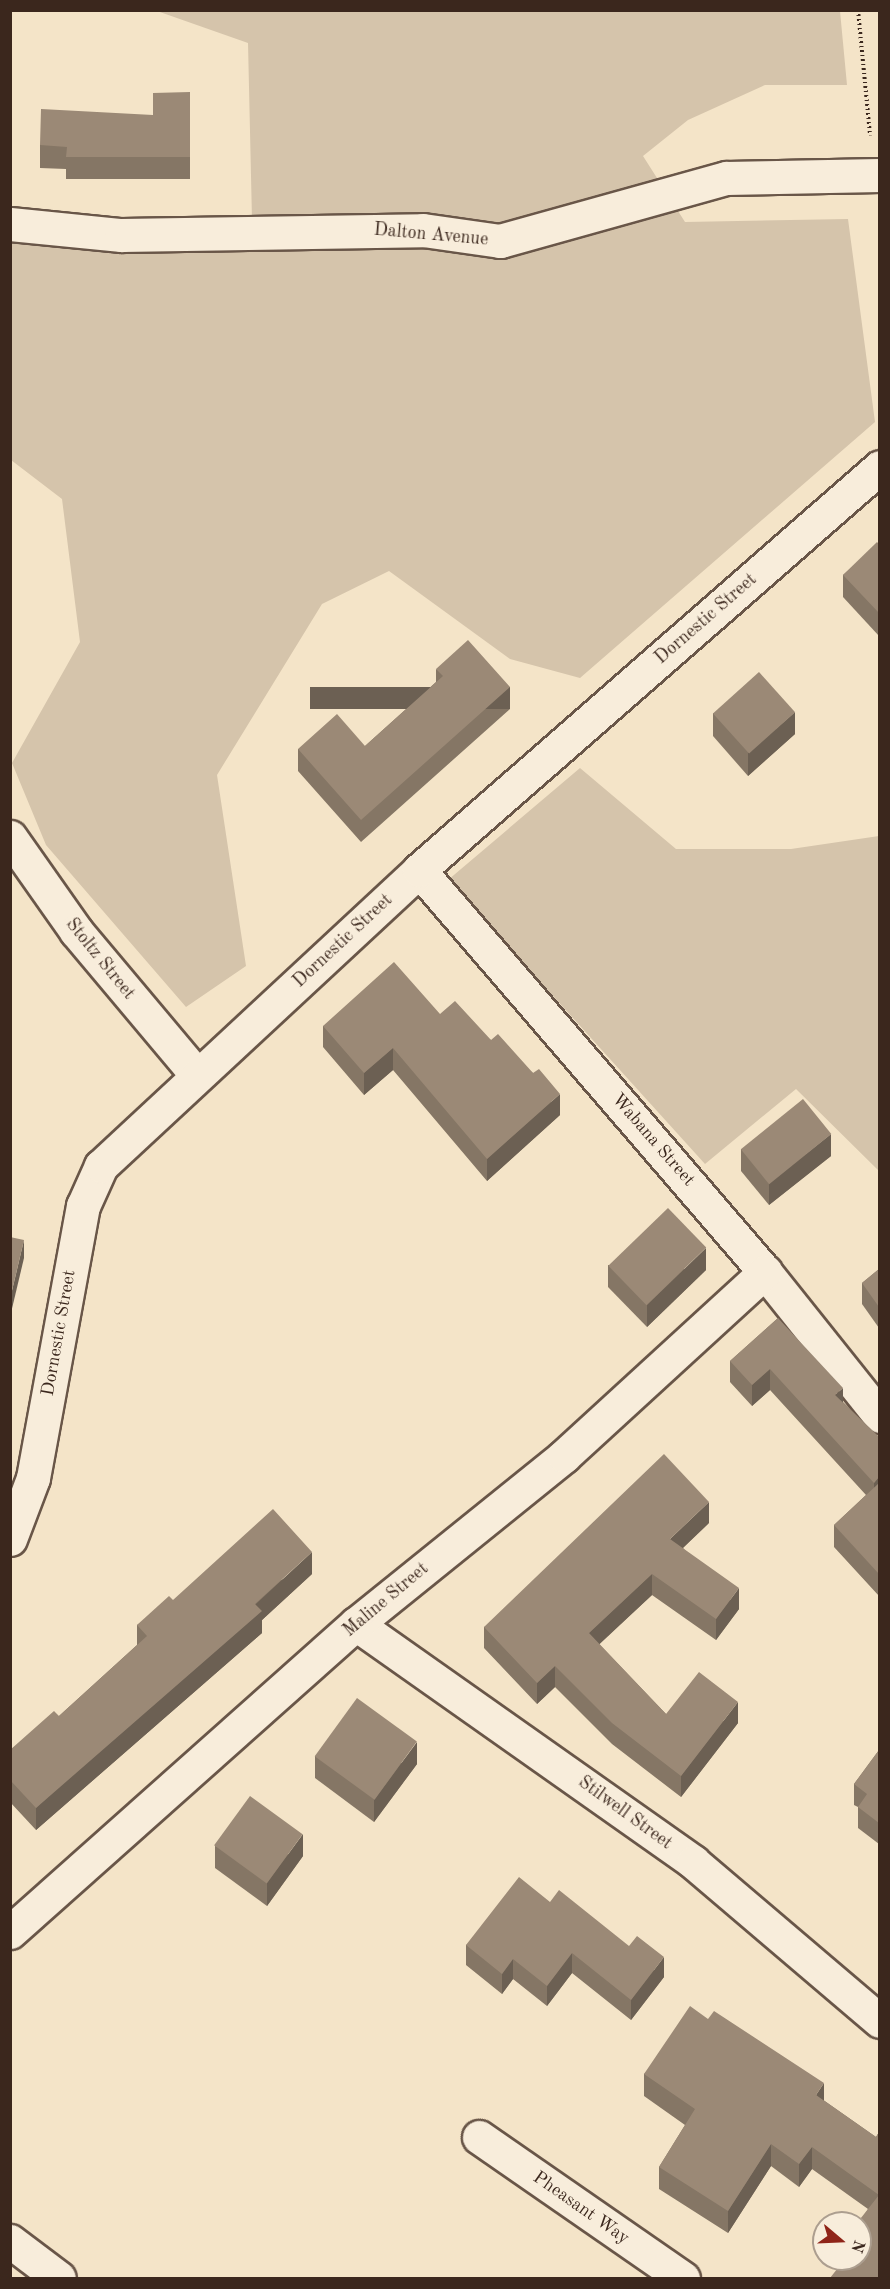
<!DOCTYPE html>
<html>
<head>
<meta charset="utf-8">
<style>
	body { margin:0 }
	#map { position:relative; width:890px; height:2289px; overflow:hidden; background:#f4e4c8; font-family:"Old Standard TT",serif }
	div>[style] { position:absolute }
	.green>* { inset:0; background:#d5c4ab }
	.path>* { height:4px; margin-top:-2px; transform-origin:0; background:repeating-linear-gradient(90deg,#3b271d 0 1.5px,transparent 0 4.5px) }
	.roads { filter:drop-shadow(2px 0 #695648) drop-shadow(-2px 0 #695648) drop-shadow(0 2px #695648) drop-shadow(0 -2px #695648) }
	.minor>* { height:33px; margin:-16.5px; padding:0 16.5px; transform-origin:16.5px; border-radius:16.5px; background:#f8eddb }
	.wall>* { inset:0; background:#857665 }
	.shaded-wall>* { inset:0; background:#6c6053; transform-origin:0 0 }
	.building>* { inset:0; background:#9b8976; transform-origin:0 0 }
	span { translate:-50% -50%; white-space:nowrap; text-align:center; line-height:1.15; -webkit-text-stroke:4.5px #f8eddb; paint-order:stroke }
	.street-label { font-size:18px; color:#3b271d }
	.frame { position:absolute; inset:0; border:12px solid #3b271d; pointer-events:none }
	.north { position:absolute; left:812px; top:2211px; width:60px; height:60px; box-sizing:border-box; background:#f8eddb; border:2px solid #ac9e8f; border-radius:50%; rotate:109deg; font-size:16px; font-weight:700; line-height:24px; text-align:center; color:#3b271d }
	.north::after { content:''; display:block; margin:auto; width:21px; height:27px; background:#8f2418; clip-path:polygon(50% 0,100% 100%,50% 72%,0 100%) }
</style>
</head>
<body>
<div id="map">
	<div class="green">
		<div style="clip-path:polygon(157px 11px,840px 11px,847px 85px,765px 85px,688px 120px,643px 156px,685px 222px,848px 219px,875px 422px,580px 678px,510px 659px,389px 571px,322px 604px,217px 775px,246px 966px,186px 1007px,46px 845px,12px 763px,80px 642px,62px 499px,11px 460px,10px 234px,252px 220px,248px 43px)"></div>
		<div style="clip-path:polygon(580px 768px,676px 849px,791px 849px,879px 836px,879px 1171px,796px 1089px,705px 1164px,448px 880px)"></div>
	</div>
	<div class="path">
		<div style="left:858px;top:10px;width:126px;rotate:84.5deg"></div>
	</div>
	<div class="roads">
		<div class="minor">
			<div style="left:10px;top:224px;width:112px;rotate:5.7deg"></div>
			<div style="left:121px;top:235px;width:302px;rotate:-0.9deg"></div>
			<div style="left:423px;top:230px;width:78px;rotate:8.1deg"></div>
			<div style="left:500px;top:241px;width:235px;rotate:-15.6deg"></div>
			<div style="left:726px;top:178px;width:154px;rotate:-1.1deg"></div>
			<div style="left:10px;top:837px;width:115px;rotate:54.9deg"></div>
			<div style="left:76px;top:931px;width:188px;rotate:50deg"></div>
			<div style="left:419px;top:870px;width:530px;rotate:49.28deg"></div>
			<div style="left:765px;top:1272px;width:184px;rotate:51.4deg"></div>
			<div style="left:10px;top:1539px;width:65px;rotate:-69.3deg"></div>
			<div style="left:33px;top:1478px;width:277px;rotate:-79.6deg"></div>
			<div style="left:83px;top:1206px;width:44px;rotate:-65.8deg"></div>
			<div style="left:101px;top:1166px;width:434px;rotate:-42.9deg"></div>
			<div style="left:419px;top:870px;width:612px;rotate:-41.16deg"></div>
			<div style="left:356px;top:1624px;width:413px;rotate:35.2deg"></div>
			<div style="left:693px;top:1862px;width:245px;rotate:40.4deg"></div>
			<div style="left:10px;top:1932px;width:463px;rotate:-41.7deg"></div>
			<div style="left:356px;top:1624px;width:267px;rotate:-38.9deg"></div>
			<div style="left:564px;top:1456px;width:273px;rotate:-42.5deg"></div>
			<div style="left:479px;top:2137px;width:248px;rotate:34.7deg"></div>
			<div style="left:10px;top:2241px;width:61px;rotate:37.1deg"></div>
		</div>
	</div>
	<div class="wall">
		<div style="clip-path:polygon(190px 92px,190px 179px,66px 179px,66px 169px,40px 168px,40px 145px,153px 115px)"></div>
		<div style="clip-path:polygon(879px 544px,879px 636px,843px 597px,843px 575px)"></div>
		<div style="clip-path:polygon(436px 669px,510px 709px,361px 842px,298px 771px,298px 749px,365px 746px,436px 682px)"></div>
		<div style="clip-path:polygon(713px 713px,795px 734px,748px 776px,713px 736px)"></div>
		<div style="clip-path:polygon(440px 1014px,491px 1040px,533px 1073px,560px 1115px,487px 1181px,393px 1070px,364px 1095px,323px 1047px,323px 1026px)"></div>
		<div style="clip-path:polygon(741px 1149px,831px 1156px,769px 1205px,741px 1171px)"></div>
		<div style="clip-path:polygon(608px 1265px,706px 1270px,647px 1327px,608px 1287px)"></div>
		<div style="clip-path:polygon(879px 1269px,879px 1328px,862px 1304px,862px 1283px)"></div>
		<div style="clip-path:polygon(778px 1318px,843px 1402px,879px 1437px,879px 1596px,834px 1547px,834px 1525px,866px 1495px,770px 1390px,752px 1406px,730px 1382px,730px 1361px)"></div>
		<div style="clip-path:polygon(709px 1523px,683px 1548px,739px 1609px,716px 1640px,652px 1595px,599px 1644px,666px 1714px,738px 1723px,681px 1797px,612px 1744px,555px 1687px,537px 1704px,484px 1648px,484px 1627px)"></div>
		<div style="clip-path:polygon(312px 1574px,262px 1620px,262px 1633px,36px 1830px,10px 1802px,10px 1750px,59px 1716px,137px 1645px,137px 1625px,173px 1600px)"></div>
		<div style="clip-path:polygon(879px 1750px,879px 1844px,858px 1828px,858px 1807px,854px 1805px,854px 1784px)"></div>
		<div style="clip-path:polygon(315px 1756px,417px 1764px,374px 1822px,315px 1778px)"></div>
		<div style="clip-path:polygon(215px 1846px,303px 1856px,267px 1906px,215px 1868px)"></div>
		<div style="clip-path:polygon(550px 1902px,664px 1977px,631px 2020px,572px 1973px,547px 2006px,513px 1979px,502px 1994px,466px 1965px,466px 1945px)"></div>
		<div style="clip-path:polygon(708px 2019px,876px 2137px,879px 2132px,879px 2278px,860px 2259px,860px 2223px,868px 2209px,812px 2169px,799px 2187px,771px 2166px,728px 2233px,659px 2189px,659px 2167px,685px 2125px,644px 2096px,644px 2074px)"></div>
	</div>
	<div class="shaded-wall">
		<div style="left:510px;top:687px;width:22px;height:200px;rotate:90deg"></div>
		<div style="clip-path:polygon(795px 712px,795px 734px,748px 776px,748px 753px)"></div>
		<div style="clip-path:polygon(393px 1048px,393px 1070px,364px 1095px,364px 1073px)"></div>
		<div style="clip-path:polygon(560px 1094px,560px 1115px,487px 1181px,487px 1159px)"></div>
		<div style="clip-path:polygon(831px 1134px,831px 1156px,769px 1205px,769px 1183px)"></div>
		<div style="clip-path:polygon(24px 1240px,24px 1258px,10px 1317px,10px 1299px)"></div>
		<div style="clip-path:polygon(706px 1248px,706px 1270px,647px 1327px,647px 1305px)"></div>
		<div style="clip-path:polygon(770px 1369px,770px 1390px,752px 1406px,752px 1385px)"></div>
		<div style="clip-path:polygon(843px 1388px,843px 1408px,835px 1395px)"></div>
		<div style="clip-path:polygon(879px 1477px,879px 1497px,874px 1503px,874px 1483px)"></div>
		<div style="clip-path:polygon(709px 1502px,709px 1523px,670px 1560px,670px 1539px)"></div>
		<div style="clip-path:polygon(312px 1552px,312px 1574px,262px 1620px,262px 1633px,36px 1830px,36px 1808px)"></div>
		<div style="clip-path:polygon(652px 1574px,652px 1595px,589px 1654px,589px 1633px)"></div>
		<div style="clip-path:polygon(739px 1588px,739px 1609px,716px 1640px,716px 1619px)"></div>
		<div style="clip-path:polygon(555px 1666px,555px 1687px,537px 1704px,537px 1683px)"></div>
		<div style="clip-path:polygon(738px 1702px,738px 1723px,681px 1797px,681px 1776px)"></div>
		<div style="clip-path:polygon(417px 1742px,417px 1764px,374px 1822px,374px 1800px)"></div>
		<div style="clip-path:polygon(303px 1834px,303px 1856px,267px 1906px,267px 1883px)"></div>
		<div style="clip-path:polygon(572px 1953px,572px 1973px,547px 2006px,547px 1986px)"></div>
		<div style="clip-path:polygon(664px 1957px,664px 1977px,631px 2020px,631px 2000px)"></div>
		<div style="clip-path:polygon(513px 1959px,513px 1979px,502px 1994px,502px 1974px)"></div>
		<div style="clip-path:polygon(824px 2083px,824px 2105px,816px 2095px)"></div>
		<div style="clip-path:polygon(771px 2144px,771px 2166px,728px 2233px,728px 2211px)"></div>
		<div style="clip-path:polygon(812px 2147px,812px 2169px,799px 2187px,799px 2164px)"></div>
	</div>
	<div class="building">
		<div style="clip-path:polygon(190px 92px,190px 157px,66px 157px,67px 147px,40px 145px,41px 109px,153px 115px,153px 93px)"></div>
		<div style="clip-path:polygon(877px 542px,879px 544px,879px 613px,843px 575px)"></div>
		<div style="clip-path:polygon(468px 640px,510px 687px,361px 820px,298px 749px,337px 714px,365px 746px,443px 676px,436px 669px)"></div>
		<div style="left:759px;top:672px;width:54px;height:62px;rotate:48deg"></div>
		<div style="clip-path:polygon(394px 962px,440px 1014px,455px 1001px,491px 1040px,498px 1034px,533px 1073px,539px 1069px,560px 1094px,487px 1159px,393px 1048px,364px 1073px,323px 1026px)"></div>
		<div style="left:803px;top:1099px;width:45px;height:80px;rotate:51deg"></div>
		<div style="left:668px;top:1208px;width:55px;height:83px;rotate:46deg"></div>
		<div style="clip-path:polygon(10px 1237px,24px 1240px,10px 1299px)"></div>
		<div style="clip-path:polygon(879px 1269px,879px 1307px,862px 1283px)"></div>
		<div style="clip-path:polygon(778px 1318px,843px 1388px,835px 1395px,879px 1437px,879px 1477px,874px 1483px,770px 1369px,752px 1385px,730px 1361px)"></div>
		<div style="clip-path:polygon(664px 1454px,709px 1502px,670px 1539px,739px 1588px,716px 1619px,652px 1574px,589px 1633px,666px 1714px,699px 1672px,738px 1702px,681px 1776px,612px 1723px,555px 1666px,537px 1683px,484px 1627px)"></div>
		<div style="clip-path:polygon(879px 1483px,879px 1574px,834px 1525px)"></div>
		<div style="clip-path:polygon(273px 1509px,312px 1552px,255px 1604px,262px 1611px,36px 1808px,10px 1780px,10px 1750px,54px 1711px,59px 1716px,147px 1636px,137px 1625px,169px 1596px,173px 1600px)"></div>
		<div style="left:357px;top:1698px;width:74px;height:72px;rotate:36deg"></div>
		<div style="clip-path:polygon(879px 1750px,879px 1823px,858px 1807px,867px 1794px,854px 1784px)"></div>
		<div style="left:250px;top:1796px;width:65px;height:61px;rotate:36deg"></div>
		<div style="clip-path:polygon(519px 1877px,550px 1902px,559px 1890px,629px 1946px,637px 1936px,664px 1957px,631px 2000px,572px 1953px,547px 1986px,513px 1959px,502px 1974px,466px 1945px)"></div>
		<div style="clip-path:polygon(690px 2006px,708px 2019px,714px 2011px,824px 2083px,816px 2095px,876px 2137px,879px 2132px,879px 2278px,830px 2278px,845px 2259px,860px 2259px,861px 2238px,860px 2223px,857px 2223px,879px 2195px,812px 2147px,799px 2164px,771px 2144px,728px 2211px,659px 2167px,695px 2109px,644px 2074px)"></div>
	</div>
	<div class="street-label">
		<span style="left:431px;top:235px;rotate:5deg">Dalton Avenue</span>
		<span style="left:706px;top:619px;rotate:-41deg">Dornestic Street</span>
		<span style="left:343px;top:941px;rotate:-43deg">Dornestic Street</span>
		<span style="left:100px;top:959px;rotate:51deg">Stoltz Street</span>
		<span style="left:653px;top:1140px;rotate:49deg">Wabana Street</span>
		<span style="left:59px;top:1333px;rotate:-80deg">Dornestic Street</span>
		<span style="left:386px;top:1600px;rotate:-40deg">Maline Street</span>
		<span style="left:625px;top:1813px;rotate:36deg">Stilwell Street</span>
		<span style="left:581px;top:2208px;rotate:35deg">Pheasant Way</span>
	</div>
	<div class="frame"></div>
	<div class="north">N</div>
</div>
</body>
</html>
